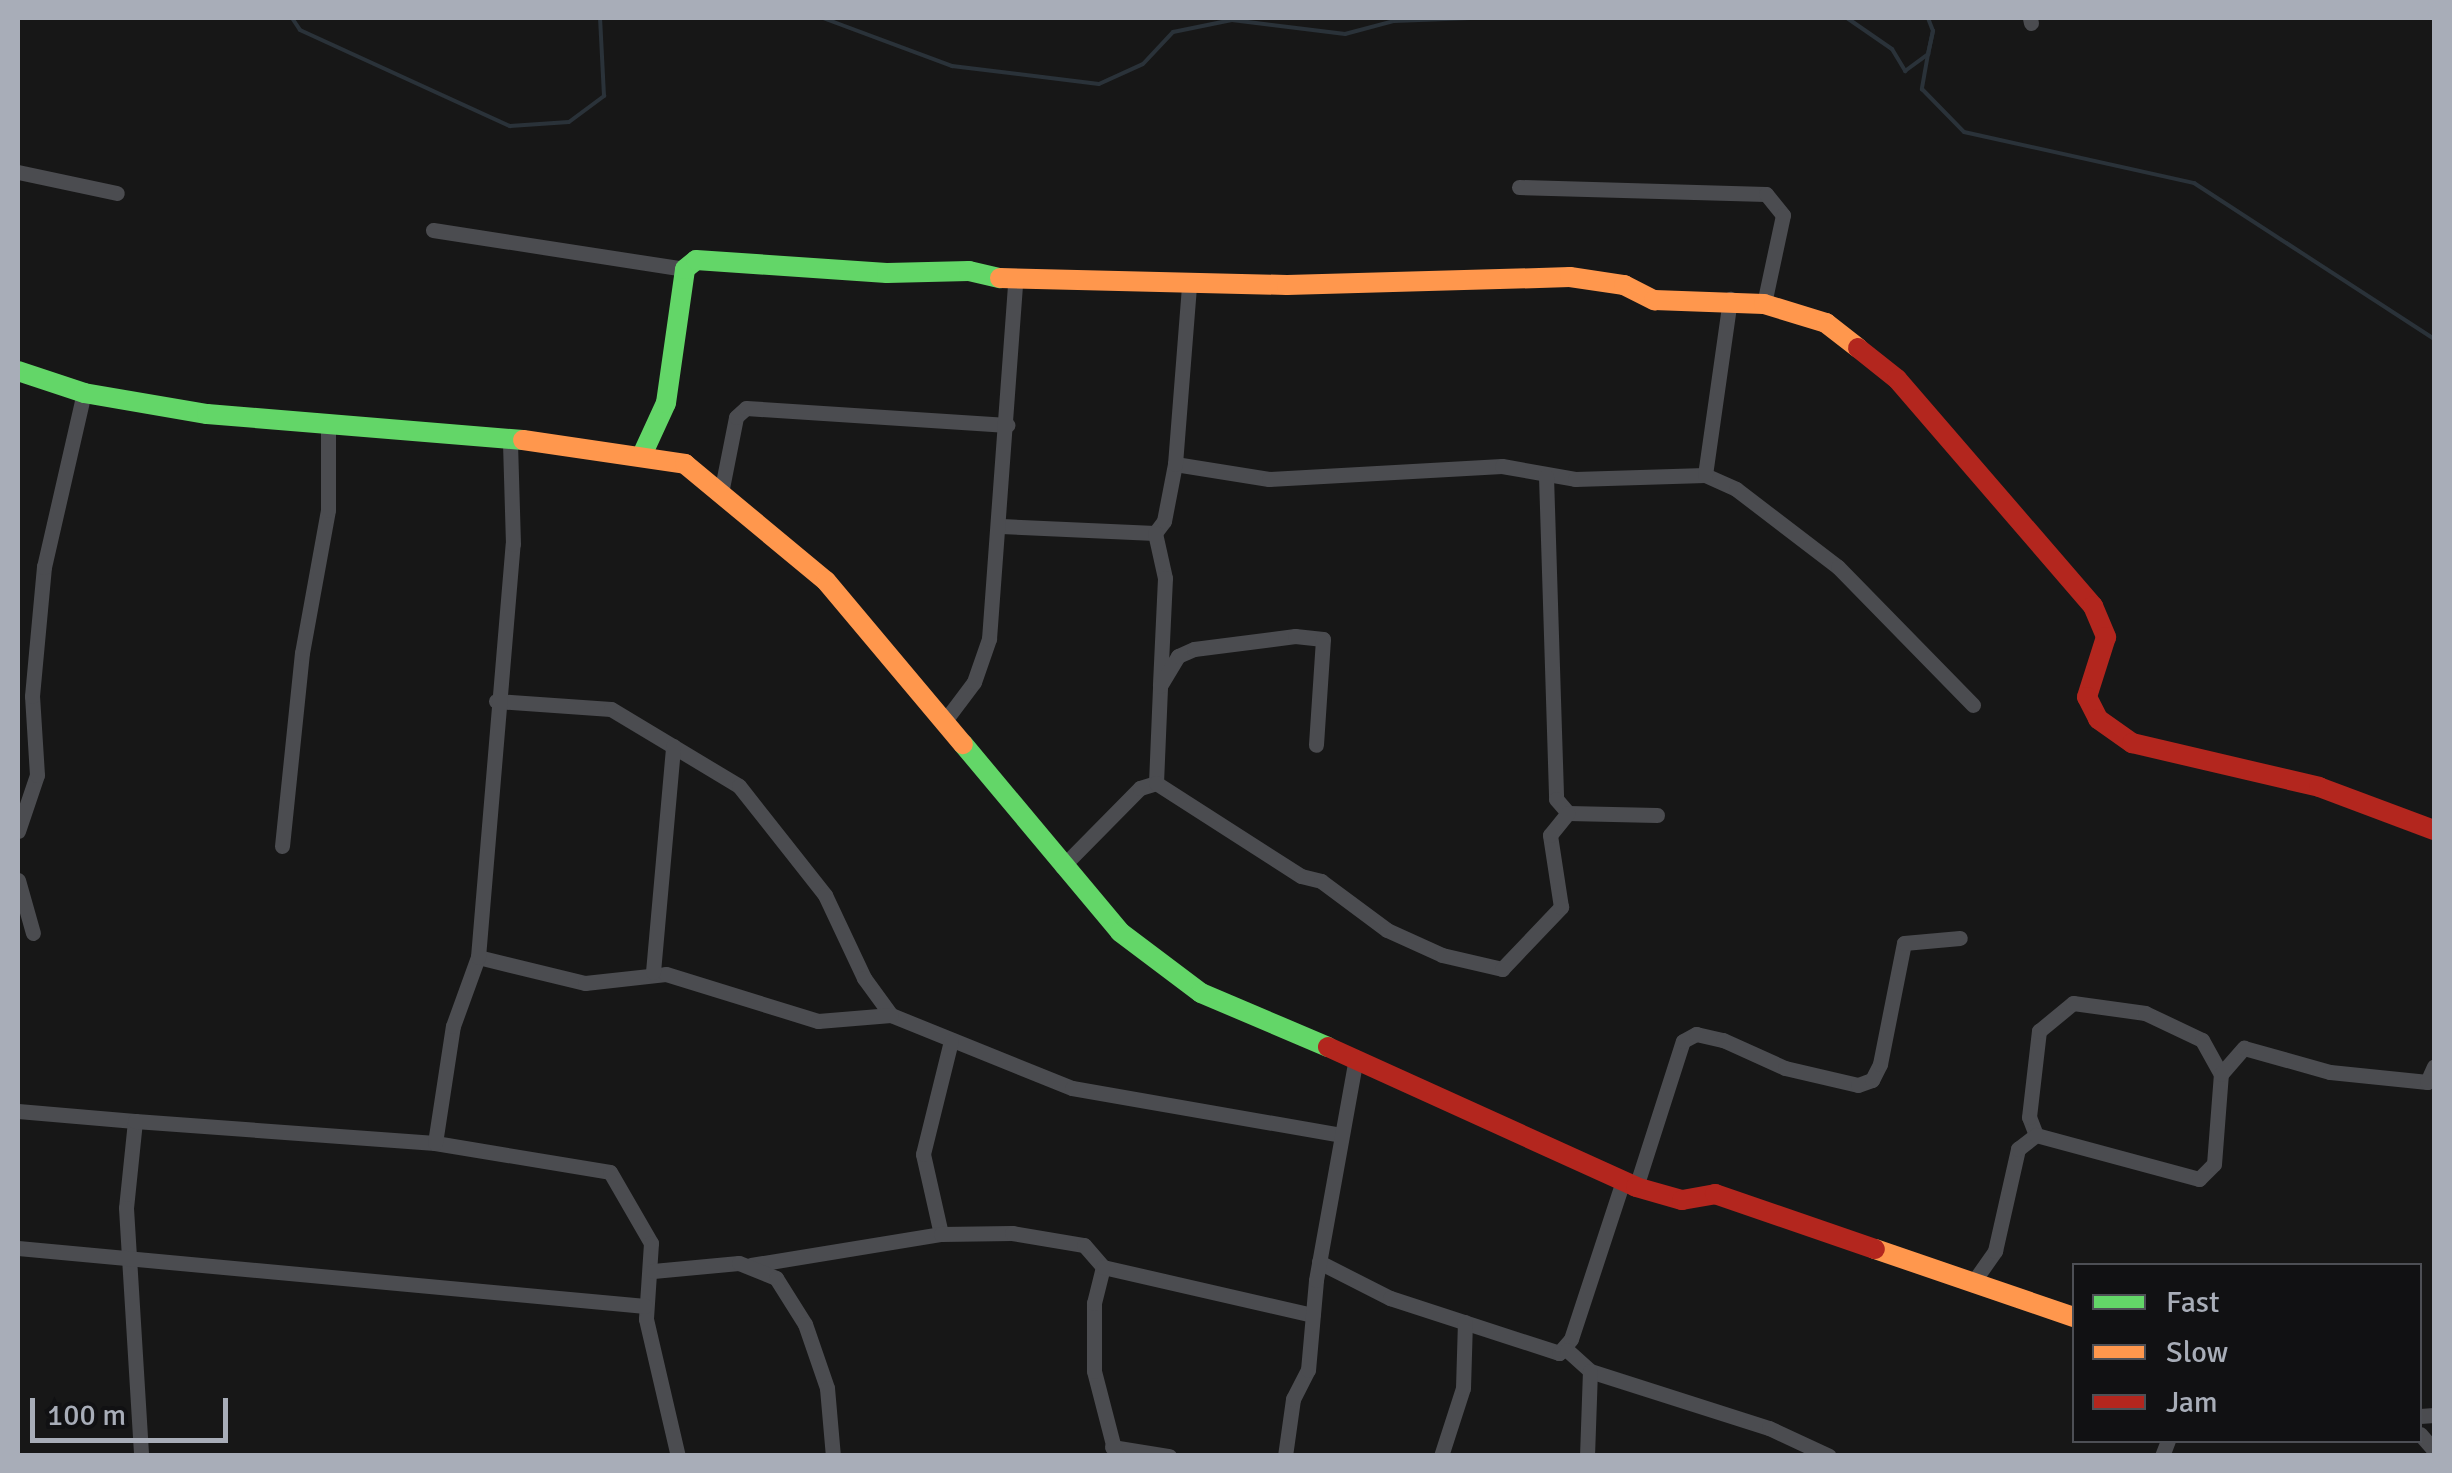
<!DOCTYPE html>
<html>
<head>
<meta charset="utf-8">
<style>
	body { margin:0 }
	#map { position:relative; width:2452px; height:1473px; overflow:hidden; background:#171717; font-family:Signika,sans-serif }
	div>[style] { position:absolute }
	.stream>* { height:4px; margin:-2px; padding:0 2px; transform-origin:2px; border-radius:2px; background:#2a3239 }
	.street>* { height:15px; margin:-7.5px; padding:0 7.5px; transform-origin:7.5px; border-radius:7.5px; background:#4b4c50 }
	.fast>* { height:20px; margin:-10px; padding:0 10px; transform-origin:10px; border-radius:10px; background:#63d668 }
	.slow>* { height:20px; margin:-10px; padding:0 10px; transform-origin:10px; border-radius:10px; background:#ff974d }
	.jam>* { height:20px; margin:-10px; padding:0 10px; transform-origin:10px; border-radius:10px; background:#b3261e }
	span { translate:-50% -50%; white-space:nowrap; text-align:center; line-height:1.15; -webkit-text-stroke:8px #111113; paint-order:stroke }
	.frame { position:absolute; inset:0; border:20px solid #a8adb8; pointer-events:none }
	.legend { position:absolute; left:2072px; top:1263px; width:350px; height:180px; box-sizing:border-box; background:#111113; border:2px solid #4d4f55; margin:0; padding:12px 18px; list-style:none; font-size:30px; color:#a8adb8 }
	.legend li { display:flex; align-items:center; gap:20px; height:50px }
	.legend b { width:50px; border:2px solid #4d4f55 }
	.scale { position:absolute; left:30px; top:1398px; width:198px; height:45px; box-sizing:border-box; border:5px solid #a8adb8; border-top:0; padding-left:12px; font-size:30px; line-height:35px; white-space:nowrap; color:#a8adb8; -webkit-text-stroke:8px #111113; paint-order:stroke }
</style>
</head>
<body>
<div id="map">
	<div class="stream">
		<div style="left:292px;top:18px;width:14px;rotate:56deg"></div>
		<div style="left:300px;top:30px;width:231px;rotate:24.6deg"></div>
		<div style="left:510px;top:126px;width:59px;rotate:-3.9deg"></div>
		<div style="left:569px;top:122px;width:44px;rotate:-36.6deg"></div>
		<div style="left:604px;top:96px;width:78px;rotate:-92.9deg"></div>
		<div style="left:823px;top:18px;width:138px;rotate:20.4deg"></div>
		<div style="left:952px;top:66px;width:148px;rotate:7deg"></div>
		<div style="left:1099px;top:84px;width:48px;rotate:-24.4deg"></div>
		<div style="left:1143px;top:64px;width:44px;rotate:-46.8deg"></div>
		<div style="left:1173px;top:32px;width:60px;rotate:-11.5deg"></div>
		<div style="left:1232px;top:20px;width:114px;rotate:7.1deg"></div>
		<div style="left:1345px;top:34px;width:51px;rotate:-14.9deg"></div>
		<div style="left:1394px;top:21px;width:77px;rotate:-2.2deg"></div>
		<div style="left:1847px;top:18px;width:55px;rotate:34.6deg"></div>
		<div style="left:1892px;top:49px;width:26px;rotate:59deg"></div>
		<div style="left:1905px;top:71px;width:29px;rotate:-36deg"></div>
		<div style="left:1928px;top:54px;width:24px;rotate:-78deg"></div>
		<div style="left:1933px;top:31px;width:24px;rotate:102deg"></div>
		<div style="left:1928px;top:54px;width:36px;rotate:100deg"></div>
		<div style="left:1922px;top:89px;width:60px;rotate:45.7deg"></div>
		<div style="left:1964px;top:132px;width:236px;rotate:12.5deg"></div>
		<div style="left:2194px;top:183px;width:286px;rotate:33deg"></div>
		<div style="left:1928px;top:18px;width:14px;rotate:69deg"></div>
	</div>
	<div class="street">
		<div style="left:2030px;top:18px;width:5px;rotate:79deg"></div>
		<div style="left:18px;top:172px;width:101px;rotate:12deg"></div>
		<div style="left:1519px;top:187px;width:247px;rotate:1.6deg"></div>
		<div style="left:1766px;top:194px;width:27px;rotate:51deg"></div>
		<div style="left:1783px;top:215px;width:91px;rotate:102.1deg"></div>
		<div style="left:433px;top:230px;width:255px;rotate:8.8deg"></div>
		<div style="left:1175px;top:464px;width:95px;rotate:9.1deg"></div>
		<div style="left:1269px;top:479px;width:233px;rotate:-3.2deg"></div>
		<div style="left:1502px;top:466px;width:74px;rotate:10.1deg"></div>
		<div style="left:1575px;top:479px;width:130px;rotate:-1.8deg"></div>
		<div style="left:1705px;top:475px;width:34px;rotate:24deg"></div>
		<div style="left:1736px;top:489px;width:128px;rotate:37.4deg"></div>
		<div style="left:1838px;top:567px;width:193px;rotate:45.6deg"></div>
		<div style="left:1705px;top:475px;width:178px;rotate:-81.9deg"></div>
		<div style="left:1546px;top:476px;width:323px;rotate:88.2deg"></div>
		<div style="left:1556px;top:799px;width:18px;rotate:49deg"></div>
		<div style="left:1568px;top:813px;width:89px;rotate:1.3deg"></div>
		<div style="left:722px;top:488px;width:72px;rotate:-78.8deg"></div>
		<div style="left:736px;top:417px;width:13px;rotate:-42deg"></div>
		<div style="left:746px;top:408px;width:262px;rotate:3.7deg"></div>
		<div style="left:1001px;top:526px;width:154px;rotate:2.6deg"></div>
		<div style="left:1155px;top:533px;width:15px;rotate:-53deg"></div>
		<div style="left:1164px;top:521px;width:58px;rotate:-79.1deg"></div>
		<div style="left:1175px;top:464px;width:180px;rotate:-85.5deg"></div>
		<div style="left:1155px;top:533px;width:46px;rotate:77.5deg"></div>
		<div style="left:1165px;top:578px;width:108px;rotate:92.7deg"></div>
		<div style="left:496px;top:701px;width:115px;rotate:4deg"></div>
		<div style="left:611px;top:709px;width:149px;rotate:31deg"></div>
		<div style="left:739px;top:786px;width:139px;rotate:51.7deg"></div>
		<div style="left:825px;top:895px;width:92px;rotate:64.8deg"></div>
		<div style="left:864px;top:978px;width:46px;rotate:53.9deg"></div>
		<div style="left:891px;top:1015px;width:195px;rotate:22deg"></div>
		<div style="left:1072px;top:1088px;width:273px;rotate:9.9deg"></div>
		<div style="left:944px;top:722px;width:50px;rotate:-53.1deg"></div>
		<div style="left:974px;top:682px;width:46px;rotate:-70.8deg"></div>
		<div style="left:989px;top:639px;width:358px;rotate:-85.8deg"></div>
		<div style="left:1156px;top:783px;width:97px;rotate:-87.6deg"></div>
		<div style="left:1160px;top:686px;width:35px;rotate:-59deg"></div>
		<div style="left:1178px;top:656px;width:17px;rotate:-24deg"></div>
		<div style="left:1194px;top:649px;width:102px;rotate:-7.3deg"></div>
		<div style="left:1295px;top:636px;width:28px;rotate:6deg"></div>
		<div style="left:1323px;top:639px;width:106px;rotate:93.8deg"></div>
		<div style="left:18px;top:831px;width:59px;rotate:-71.3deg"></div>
		<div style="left:37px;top:775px;width:79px;rotate:-93.6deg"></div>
		<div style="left:32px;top:696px;width:130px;rotate:-84.7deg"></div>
		<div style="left:44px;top:567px;width:179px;rotate:-77.1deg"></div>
		<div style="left:282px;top:846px;width:194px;rotate:-84.1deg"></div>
		<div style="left:302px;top:653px;width:145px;rotate:-79.7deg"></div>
		<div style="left:328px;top:510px;width:83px;rotate:-90deg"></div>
		<div style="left:1062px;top:867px;width:111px;rotate:-45.4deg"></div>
		<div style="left:1140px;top:788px;width:17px;rotate:-17deg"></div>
		<div style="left:1156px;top:783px;width:172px;rotate:32.7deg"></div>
		<div style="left:1301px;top:876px;width:21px;rotate:14deg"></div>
		<div style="left:1321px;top:881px;width:82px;rotate:36.6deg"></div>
		<div style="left:1387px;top:930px;width:60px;rotate:24.4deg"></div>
		<div style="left:1442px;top:955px;width:62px;rotate:13.1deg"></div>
		<div style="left:1502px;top:969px;width:86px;rotate:-46.4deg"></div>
		<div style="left:1561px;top:907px;width:73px;rotate:-98.7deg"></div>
		<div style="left:1550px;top:835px;width:28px;rotate:-51deg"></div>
		<div style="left:18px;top:880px;width:55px;rotate:74.2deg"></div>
		<div style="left:478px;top:957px;width:110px;rotate:13.7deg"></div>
		<div style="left:585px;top:983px;width:81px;rotate:-6.3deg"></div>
		<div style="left:666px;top:974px;width:159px;rotate:17.2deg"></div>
		<div style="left:818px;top:1021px;width:73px;rotate:-4.7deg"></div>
		<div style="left:653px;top:972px;width:227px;rotate:-84.9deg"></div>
		<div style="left:18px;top:1111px;width:117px;rotate:4.9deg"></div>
		<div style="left:135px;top:1121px;width:87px;rotate:95.9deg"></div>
		<div style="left:126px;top:1208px;width:248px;rotate:86.5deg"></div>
		<div style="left:135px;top:1121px;width:301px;rotate:4.2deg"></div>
		<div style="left:435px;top:1143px;width:177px;rotate:9.4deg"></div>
		<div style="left:610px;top:1172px;width:82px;rotate:60deg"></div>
		<div style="left:651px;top:1243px;width:76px;rotate:93.8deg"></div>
		<div style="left:646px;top:1319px;width:141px;rotate:76.9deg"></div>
		<div style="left:2036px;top:1135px;width:19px;rotate:-111deg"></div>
		<div style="left:2029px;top:1117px;width:87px;rotate:-83.4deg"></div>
		<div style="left:2039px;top:1031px;width:44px;rotate:-39.5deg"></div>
		<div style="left:2073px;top:1003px;width:73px;rotate:7.9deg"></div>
		<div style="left:2145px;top:1013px;width:63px;rotate:25.3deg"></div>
		<div style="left:2202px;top:1040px;width:39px;rotate:61deg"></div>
		<div style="left:435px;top:1143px;width:118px;rotate:-81.3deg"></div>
		<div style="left:453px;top:1026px;width:73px;rotate:-70.1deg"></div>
		<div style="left:478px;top:957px;width:414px;rotate:-85.2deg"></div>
		<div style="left:513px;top:544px;width:104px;rotate:-91.7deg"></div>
		<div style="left:1636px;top:1187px;width:153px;rotate:-72.2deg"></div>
		<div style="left:1683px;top:1041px;width:15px;rotate:-28deg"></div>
		<div style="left:1696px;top:1034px;width:28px;rotate:13deg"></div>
		<div style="left:1723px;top:1040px;width:68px;rotate:24.3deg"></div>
		<div style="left:1785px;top:1068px;width:75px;rotate:13.1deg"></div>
		<div style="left:1858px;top:1085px;width:15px;rotate:-20deg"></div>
		<div style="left:1872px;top:1080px;width:18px;rotate:-63deg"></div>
		<div style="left:1880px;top:1064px;width:123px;rotate:-78.8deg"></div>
		<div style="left:1904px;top:943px;width:56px;rotate:-5.1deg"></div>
		<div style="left:941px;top:1234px;width:82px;rotate:-102.7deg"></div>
		<div style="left:923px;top:1154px;width:116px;rotate:-76.1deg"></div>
		<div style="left:18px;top:1248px;width:630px;rotate:5.29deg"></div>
		<div style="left:1319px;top:1262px;width:80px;rotate:26.9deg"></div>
		<div style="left:1390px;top:1298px;width:178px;rotate:18deg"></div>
		<div style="left:1559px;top:1353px;width:18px;rotate:-49deg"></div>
		<div style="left:1571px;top:1339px;width:166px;rotate:-71.8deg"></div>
		<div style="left:751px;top:1265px;width:193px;rotate:-9.3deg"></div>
		<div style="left:941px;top:1234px;width:71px;rotate:-0.8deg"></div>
		<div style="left:1012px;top:1233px;width:73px;rotate:9.5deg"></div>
		<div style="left:1084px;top:1245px;width:29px;rotate:49deg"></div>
		<div style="left:653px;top:1271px;width:86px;rotate:-5.3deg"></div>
		<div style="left:739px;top:1263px;width:40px;rotate:22deg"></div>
		<div style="left:776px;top:1278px;width:54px;rotate:57.8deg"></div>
		<div style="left:805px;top:1324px;width:68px;rotate:71deg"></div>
		<div style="left:827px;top:1388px;width:68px;rotate:85deg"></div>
		<div style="left:1974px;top:1281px;width:37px;rotate:-55deg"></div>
		<div style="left:1995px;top:1251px;width:105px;rotate:-77.3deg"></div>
		<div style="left:2018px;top:1149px;width:23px;rotate:-38deg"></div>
		<div style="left:2036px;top:1135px;width:169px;rotate:15.1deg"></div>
		<div style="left:2199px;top:1179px;width:21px;rotate:-45deg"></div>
		<div style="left:2214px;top:1164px;width:90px;rotate:-85.6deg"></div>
		<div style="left:2221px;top:1074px;width:35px;rotate:-49deg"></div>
		<div style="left:2244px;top:1048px;width:89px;rotate:15.6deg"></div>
		<div style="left:2330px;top:1072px;width:98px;rotate:5.9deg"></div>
		<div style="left:2427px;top:1082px;width:17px;rotate:-66deg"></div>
		<div style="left:1567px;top:1350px;width:31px;rotate:42deg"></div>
		<div style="left:1590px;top:1371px;width:188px;rotate:17.7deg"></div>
		<div style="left:1769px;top:1428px;width:66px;rotate:25deg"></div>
		<div style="left:2420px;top:1416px;width:14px;rotate:-4deg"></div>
		<div style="left:2420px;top:1434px;width:21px;rotate:49deg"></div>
		<div style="left:1112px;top:1447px;width:58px;rotate:9deg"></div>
		<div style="left:1116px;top:1456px;width:88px;rotate:-104.5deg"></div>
		<div style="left:1094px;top:1371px;width:68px;rotate:-90deg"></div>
		<div style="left:1094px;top:1303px;width:37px;rotate:-76deg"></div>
		<div style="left:1103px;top:1267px;width:215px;rotate:12.9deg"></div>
		<div style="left:1285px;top:1456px;width:58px;rotate:-82deg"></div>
		<div style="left:1293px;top:1399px;width:33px;rotate:-63deg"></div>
		<div style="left:1308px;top:1370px;width:90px;rotate:-84.9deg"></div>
		<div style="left:1316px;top:1280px;width:220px;rotate:-79.8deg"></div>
		<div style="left:1441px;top:1456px;width:71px;rotate:-72.1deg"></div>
		<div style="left:1463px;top:1388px;width:66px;rotate:-88.3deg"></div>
		<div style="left:1587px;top:1456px;width:85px;rotate:-88deg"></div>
		<div style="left:2162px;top:1456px;width:17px;rotate:-69deg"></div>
	</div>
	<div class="fast">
		<div style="left:18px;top:371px;width:70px;rotate:18.4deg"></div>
		<div style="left:84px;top:393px;width:125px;rotate:9.7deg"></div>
		<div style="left:207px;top:414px;width:317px;rotate:4.7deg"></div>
		<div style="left:643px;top:453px;width:55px;rotate:-65.3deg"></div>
		<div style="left:666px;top:403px;width:135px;rotate:-81.9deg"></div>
		<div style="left:685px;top:269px;width:14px;rotate:-39deg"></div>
		<div style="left:696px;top:260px;width:191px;rotate:3.9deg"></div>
		<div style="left:887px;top:273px;width:82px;rotate:-1.4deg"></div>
		<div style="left:969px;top:271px;width:32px;rotate:13deg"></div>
		<div style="left:963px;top:744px;width:245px;rotate:50.1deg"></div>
		<div style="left:1120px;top:932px;width:101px;rotate:37deg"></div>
		<div style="left:1201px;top:993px;width:138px;rotate:23deg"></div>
	</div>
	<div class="slow">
		<div style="left:1000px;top:278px;width:287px;rotate:1.4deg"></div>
		<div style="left:1287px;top:285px;width:283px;rotate:-1.6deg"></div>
		<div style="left:1570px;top:277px;width:55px;rotate:8.4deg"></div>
		<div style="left:1624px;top:285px;width:34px;rotate:27deg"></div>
		<div style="left:1654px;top:300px;width:110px;rotate:2.1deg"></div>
		<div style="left:1764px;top:304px;width:65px;rotate:17deg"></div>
		<div style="left:1826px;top:323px;width:41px;rotate:38deg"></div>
		<div style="left:523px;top:440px;width:164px;rotate:8.4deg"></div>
		<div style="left:685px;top:464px;width:183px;rotate:39.7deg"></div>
		<div style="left:826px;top:581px;width:213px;rotate:50deg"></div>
		<div style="left:1875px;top:1249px;width:210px;rotate:18.9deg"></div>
	</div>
	<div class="jam">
		<div style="left:1858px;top:348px;width:50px;rotate:38.5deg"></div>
		<div style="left:1897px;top:379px;width:300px;rotate:49.2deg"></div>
		<div style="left:2093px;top:606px;width:34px;rotate:67deg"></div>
		<div style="left:2106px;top:637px;width:63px;rotate:107.6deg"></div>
		<div style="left:2087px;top:697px;width:25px;rotate:63deg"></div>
		<div style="left:2098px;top:719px;width:42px;rotate:35.2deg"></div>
		<div style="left:2132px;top:743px;width:192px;rotate:13.2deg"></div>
		<div style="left:2319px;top:787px;width:123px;rotate:20.5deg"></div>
		<div style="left:1328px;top:1047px;width:338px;rotate:24.4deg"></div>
		<div style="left:1636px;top:1187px;width:48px;rotate:15.8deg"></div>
		<div style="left:1682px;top:1200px;width:34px;rotate:-10deg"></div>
		<div style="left:1715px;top:1194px;width:169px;rotate:19deg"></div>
	</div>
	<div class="frame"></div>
	<ul class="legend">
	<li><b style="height:12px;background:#63d668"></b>Fast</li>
	<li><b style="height:12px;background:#ff974d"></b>Slow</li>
	<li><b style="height:12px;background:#b3261e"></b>Jam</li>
	</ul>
	<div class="scale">100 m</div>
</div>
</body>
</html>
